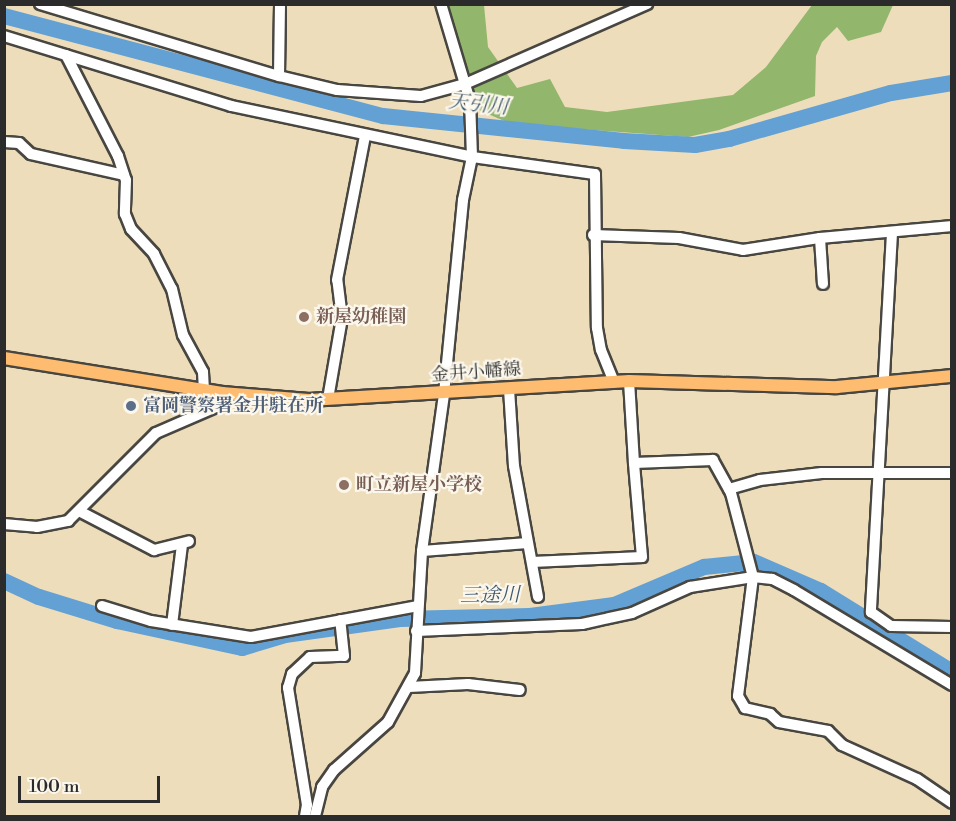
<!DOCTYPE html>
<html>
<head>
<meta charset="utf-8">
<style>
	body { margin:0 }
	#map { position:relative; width:956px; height:821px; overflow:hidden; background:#edb; font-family:"Libre Bodoni","Noto Serif JP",serif }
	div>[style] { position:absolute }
	.forest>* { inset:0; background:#91b66c }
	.river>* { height:16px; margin:-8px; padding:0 8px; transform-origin:8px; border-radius:8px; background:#63a0d4 }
	.roads { filter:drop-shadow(2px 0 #484641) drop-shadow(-2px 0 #484641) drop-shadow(0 2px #484641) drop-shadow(0 -2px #484641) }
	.minor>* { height:10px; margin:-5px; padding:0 5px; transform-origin:5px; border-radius:5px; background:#fff }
	.major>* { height:12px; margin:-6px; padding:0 6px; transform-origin:6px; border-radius:6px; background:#fdbc70 }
	.dots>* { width:16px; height:16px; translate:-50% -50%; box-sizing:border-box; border:3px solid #fbf7ec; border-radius:50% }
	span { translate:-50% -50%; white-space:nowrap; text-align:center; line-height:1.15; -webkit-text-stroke:4.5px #fbf7ec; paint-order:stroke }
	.education-label { font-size:18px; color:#785e54; font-weight:700 }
	.left { translate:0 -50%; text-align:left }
	.street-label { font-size:18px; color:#2b2b2b }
	.service-label { font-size:18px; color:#4e5e75; font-weight:700 }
	.water-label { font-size:20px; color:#415a6f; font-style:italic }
	.frame { position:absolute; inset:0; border:6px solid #2b2b2b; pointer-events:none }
	.scale { position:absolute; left:18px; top:776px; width:142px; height:27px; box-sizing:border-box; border:3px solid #2b2b2b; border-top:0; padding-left:8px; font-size:18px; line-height:21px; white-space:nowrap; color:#2b2b2b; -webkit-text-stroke:4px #fbf7ec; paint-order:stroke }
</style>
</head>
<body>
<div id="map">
	<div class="forest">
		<div style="clip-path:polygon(445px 5px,484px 5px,488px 47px,517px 88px,550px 79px,565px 107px,607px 112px,733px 95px,766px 67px,812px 5px,893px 5px,881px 32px,848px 41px,837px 27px,822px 42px,816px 56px,815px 96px,719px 130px,688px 137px,511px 124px,479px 110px)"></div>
	</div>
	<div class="river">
		<div style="left:4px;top:16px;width:392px;rotate:14.8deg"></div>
		<div style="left:383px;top:116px;width:242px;rotate:5.9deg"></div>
		<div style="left:624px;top:141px;width:71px;rotate:3.2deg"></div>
		<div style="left:695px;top:145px;width:35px;rotate:-10deg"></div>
		<div style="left:729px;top:139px;width:168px;rotate:-15.9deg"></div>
		<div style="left:891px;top:93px;width:62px;rotate:-9.3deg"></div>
		<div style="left:4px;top:581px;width:38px;rotate:25deg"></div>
		<div style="left:39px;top:597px;width:82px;rotate:17.1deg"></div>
		<div style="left:117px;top:621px;width:128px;rotate:12.2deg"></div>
		<div style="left:242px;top:648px;width:45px;rotate:-16.8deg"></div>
		<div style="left:285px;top:635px;width:116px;rotate:-7.9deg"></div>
		<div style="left:400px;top:619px;width:130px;rotate:-1.3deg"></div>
		<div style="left:530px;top:616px;width:85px;rotate:-7.5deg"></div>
		<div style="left:614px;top:605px;width:98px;rotate:-22.9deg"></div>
		<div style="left:704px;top:567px;width:50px;rotate:-5.7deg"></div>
		<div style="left:754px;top:562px;width:73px;rotate:23.4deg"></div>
		<div style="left:821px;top:591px;width:154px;rotate:31.7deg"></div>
	</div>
	<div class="roads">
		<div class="minor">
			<div style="left:40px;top:4px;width:250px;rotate:16.8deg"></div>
			<div style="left:279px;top:76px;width:60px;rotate:13.6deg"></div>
			<div style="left:337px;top:90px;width:84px;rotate:4.1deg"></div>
			<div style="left:421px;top:96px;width:46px;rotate:-15.3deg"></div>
			<div style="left:465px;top:84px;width:199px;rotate:-23.7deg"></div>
			<div style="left:4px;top:36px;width:238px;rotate:17.1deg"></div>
			<div style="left:231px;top:106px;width:246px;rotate:11.9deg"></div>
			<div style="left:472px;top:157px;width:124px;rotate:7.9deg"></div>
			<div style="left:595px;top:174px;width:154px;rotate:89.3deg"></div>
			<div style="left:597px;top:328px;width:22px;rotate:80deg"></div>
			<div style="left:601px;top:350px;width:35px;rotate:68deg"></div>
			<div style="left:66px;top:55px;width:114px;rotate:62.8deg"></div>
			<div style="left:118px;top:156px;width:25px;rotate:72deg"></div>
			<div style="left:126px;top:180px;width:34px;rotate:92deg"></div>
			<div style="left:125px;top:214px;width:16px;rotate:68deg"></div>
			<div style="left:131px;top:229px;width:34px;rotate:47deg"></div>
			<div style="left:154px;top:254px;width:39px;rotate:63deg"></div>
			<div style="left:172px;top:289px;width:47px;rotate:76.6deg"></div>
			<div style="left:183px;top:335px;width:42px;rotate:61.6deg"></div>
			<div style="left:203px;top:372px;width:17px;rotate:87deg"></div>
			<div style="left:279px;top:76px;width:72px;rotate:-89.2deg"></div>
			<div style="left:4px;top:142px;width:15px;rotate:4deg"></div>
			<div style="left:19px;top:143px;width:16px;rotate:43deg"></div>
			<div style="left:31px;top:154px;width:95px;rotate:12.7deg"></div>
			<div style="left:892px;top:233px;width:380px;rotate:93.2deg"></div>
			<div style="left:871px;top:612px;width:24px;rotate:35deg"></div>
			<div style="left:891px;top:626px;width:61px;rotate:0.9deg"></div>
			<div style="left:593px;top:235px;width:86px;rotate:2deg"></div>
			<div style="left:679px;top:238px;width:65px;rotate:10.6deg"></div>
			<div style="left:743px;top:250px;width:78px;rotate:-8.9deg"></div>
			<div style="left:820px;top:238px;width:133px;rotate:-5.2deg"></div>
			<div style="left:820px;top:238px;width:46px;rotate:86.3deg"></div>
			<div style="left:509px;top:389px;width:77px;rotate:86.3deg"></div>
			<div style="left:514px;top:466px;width:133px;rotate:79.6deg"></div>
			<div style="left:328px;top:399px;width:82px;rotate:-80.2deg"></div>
			<div style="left:342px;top:318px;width:38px;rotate:-97deg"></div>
			<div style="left:337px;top:280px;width:147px;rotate:-79deg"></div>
			<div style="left:729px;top:489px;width:32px;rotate:-16deg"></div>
			<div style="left:760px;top:480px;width:62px;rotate:-6.4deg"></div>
			<div style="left:822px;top:473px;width:130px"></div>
			<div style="left:79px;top:511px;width:85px;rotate:27.5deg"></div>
			<div style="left:154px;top:550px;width:36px;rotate:-14deg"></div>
			<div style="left:4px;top:524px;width:33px;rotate:5deg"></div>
			<div style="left:37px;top:527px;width:32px;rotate:-11deg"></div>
			<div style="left:68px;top:521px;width:124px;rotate:-45deg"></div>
			<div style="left:156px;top:433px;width:65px;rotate:-23.4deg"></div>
			<div style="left:216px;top:407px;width:15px;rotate:-67deg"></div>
			<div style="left:422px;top:551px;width:106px;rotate:-4.3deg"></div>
			<div style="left:532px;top:562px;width:110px;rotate:-2.6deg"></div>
			<div style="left:642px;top:557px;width:94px;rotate:-94.9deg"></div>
			<div style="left:102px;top:606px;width:51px;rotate:17deg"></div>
			<div style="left:151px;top:621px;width:101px;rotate:9.1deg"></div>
			<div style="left:251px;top:637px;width:170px;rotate:-10.5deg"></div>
			<div style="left:172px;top:625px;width:81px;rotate:-82.9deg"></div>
			<div style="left:416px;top:631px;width:166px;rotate:-2.4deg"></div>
			<div style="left:582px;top:624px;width:51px;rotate:-12.4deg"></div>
			<div style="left:632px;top:613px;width:64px;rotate:-24.1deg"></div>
			<div style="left:690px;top:587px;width:64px;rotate:-9deg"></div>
			<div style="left:753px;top:577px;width:87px;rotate:-104.7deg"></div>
			<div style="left:731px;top:493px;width:38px;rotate:-119deg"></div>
			<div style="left:713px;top:460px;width:79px;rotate:177.8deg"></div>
			<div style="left:634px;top:463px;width:82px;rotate:-93.5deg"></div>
			<div style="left:952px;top:685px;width:184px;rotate:-149deg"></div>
			<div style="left:794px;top:590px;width:25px;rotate:-153deg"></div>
			<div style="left:772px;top:579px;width:19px;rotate:-174deg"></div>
			<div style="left:753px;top:577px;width:120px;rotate:97.2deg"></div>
			<div style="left:738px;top:696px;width:14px;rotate:60deg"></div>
			<div style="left:745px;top:708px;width:26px;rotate:13deg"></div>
			<div style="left:770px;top:714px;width:12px;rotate:42deg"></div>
			<div style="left:779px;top:722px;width:50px;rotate:10.4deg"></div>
			<div style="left:828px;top:731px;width:20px;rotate:45deg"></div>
			<div style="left:842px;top:745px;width:82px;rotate:24.4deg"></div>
			<div style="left:917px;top:779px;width:42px;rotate:34.4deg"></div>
			<div style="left:409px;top:687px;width:59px;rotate:-2.9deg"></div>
			<div style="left:468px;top:684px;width:52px;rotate:6.6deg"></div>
			<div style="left:305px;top:816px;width:11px;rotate:-80deg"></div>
			<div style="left:307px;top:805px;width:119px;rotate:-99.2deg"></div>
			<div style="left:288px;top:688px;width:15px;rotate:-74deg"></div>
			<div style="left:292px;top:674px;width:25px;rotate:-43deg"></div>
			<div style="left:310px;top:657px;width:34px;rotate:-2deg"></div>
			<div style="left:344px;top:656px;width:36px;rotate:-96deg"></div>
			<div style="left:315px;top:816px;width:30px;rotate:-76deg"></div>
			<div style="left:322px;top:787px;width:21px;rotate:-55deg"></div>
			<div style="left:334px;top:770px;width:72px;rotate:-41.6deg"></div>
			<div style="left:388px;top:722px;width:56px;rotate:-61.1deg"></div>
			<div style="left:415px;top:673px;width:122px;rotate:-86.7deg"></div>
			<div style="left:422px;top:551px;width:159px;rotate:-82deg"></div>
			<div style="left:444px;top:394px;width:195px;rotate:-84.4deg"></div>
			<div style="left:463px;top:200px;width:44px;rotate:-78.2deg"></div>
			<div style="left:472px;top:157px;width:56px;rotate:-92deg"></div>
			<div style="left:470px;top:101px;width:101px;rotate:-106.6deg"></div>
		</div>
		<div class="major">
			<div style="left:4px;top:358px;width:221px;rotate:9.1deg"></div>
			<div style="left:222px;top:393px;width:87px;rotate:4.6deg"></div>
			<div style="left:309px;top:400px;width:321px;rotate:-3.4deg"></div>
			<div style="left:629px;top:381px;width:208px;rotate:1.7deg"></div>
			<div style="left:837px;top:387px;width:116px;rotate:-5.5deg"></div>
		</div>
	</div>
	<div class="dots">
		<div style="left:304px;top:317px;background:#8d6e63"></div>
		<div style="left:131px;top:406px;background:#5c6f8a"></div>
		<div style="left:344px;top:485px;background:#8d6e63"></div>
	</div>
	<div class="education-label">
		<span class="left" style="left:316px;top:317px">新屋幼稚園</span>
		<span class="left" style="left:356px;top:485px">町立新屋小学校</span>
	</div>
	<div class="street-label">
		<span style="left:476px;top:373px;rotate:-4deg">金井小幡線</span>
	</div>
	<div class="service-label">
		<span class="left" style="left:143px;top:406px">富岡警察署金井駐在所</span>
	</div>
	<div class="water-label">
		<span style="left:478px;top:105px;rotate:6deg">天引川</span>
		<span style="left:490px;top:596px;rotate:-1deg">三途川</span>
	</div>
	<div class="frame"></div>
	<div class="scale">100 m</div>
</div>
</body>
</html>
